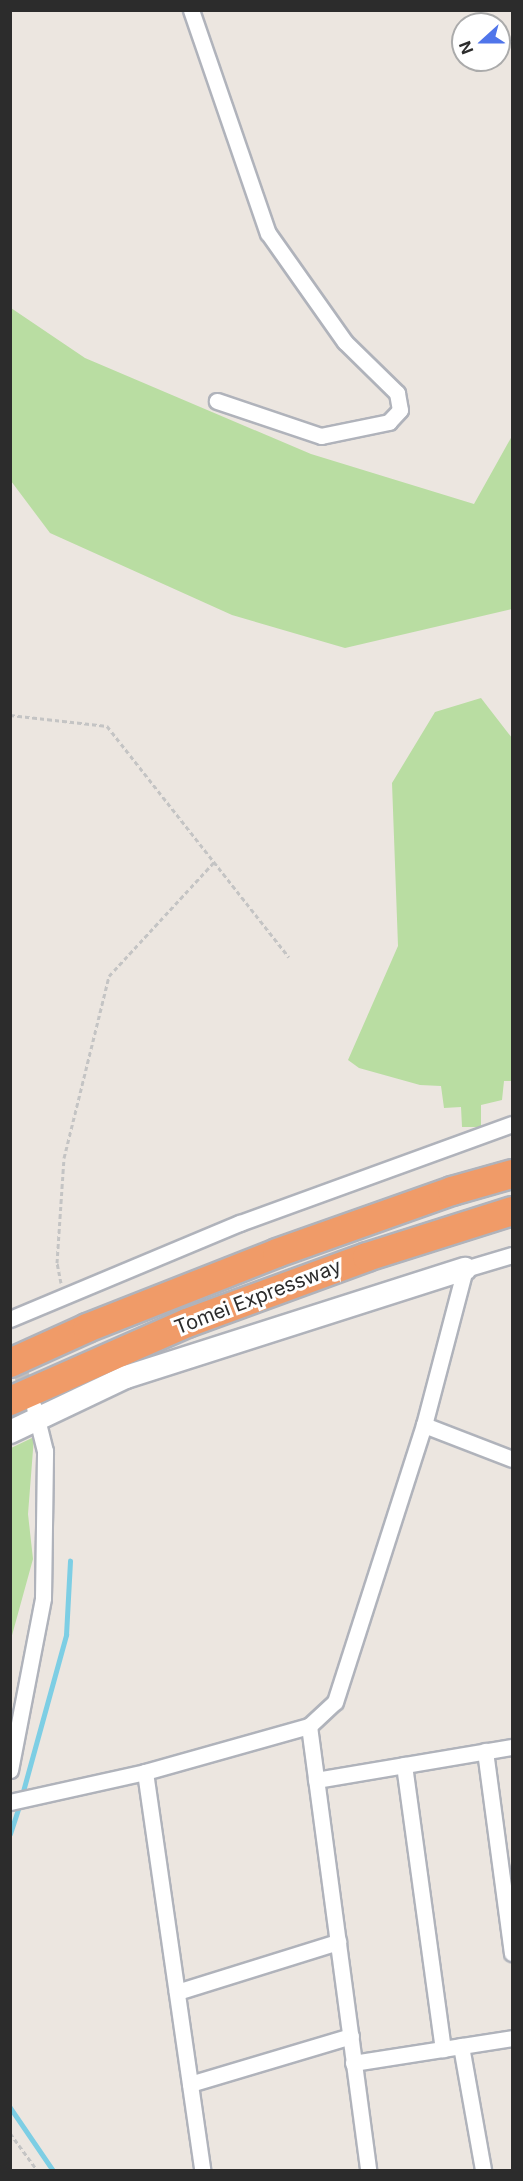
<!DOCTYPE html>
<html>
<head>
<meta charset="utf-8">
<style>
	body { margin:0 }
	#map { position:relative; width:523px; height:2181px; overflow:hidden; background:#ece6e0; font-family:Inter,sans-serif }
	div>[style] { position:absolute }
	.green>* { inset:0; background:#b9dda2 }
	.stream>* { height:4.5px; margin:-2.25px; padding:0 2.25px; transform-origin:2.25px; border-radius:2.25px; background:#7dcee4 }
	.street-tunnel>* { height:15px; margin-top:-7.5px; transform-origin:0; background:repeating-linear-gradient(90deg,#c6c1bc 0 15px,transparent 0 23px) }
	.path>* { height:3px; margin-top:-1.5px; transform-origin:0; background:repeating-linear-gradient(90deg,#c4c4c4 0 4.5px,transparent 0 7.5px) }
	.roads { filter:drop-shadow(2px 0 #b0b3bb) drop-shadow(-2px 0 #b0b3bb) drop-shadow(0 2px #b0b3bb) drop-shadow(0 -2px #b0b3bb) }
	.street>* { height:15px; margin:-7.5px; padding:0 7.5px; transform-origin:7.5px; border-radius:7.5px; background:#fff }
	.secondary>* { height:22px; margin:-11px; padding:0 11px; transform-origin:11px; border-radius:11px; background:#fff }
	.highway>* { height:28px; margin:-14px; padding:0 14px; transform-origin:14px; border-radius:14px; background:#f09b68 }
	span { translate:-50% -50%; white-space:nowrap; text-align:center; line-height:1.15; -webkit-text-stroke:6px #fff; paint-order:stroke }
	.street-label { font-size:20px; color:#2c2c2c }
	.frame { position:absolute; inset:0; border:12px solid #2c2c2c; pointer-events:none }
	.north { position:absolute; left:451px; top:12px; width:60px; height:60px; box-sizing:border-box; background:#fff; border:2px solid #ababab; border-radius:50%; rotate:249deg; font-size:16px; font-weight:700; line-height:24px; text-align:center; color:#2c2c2c }
	.north::after { content:''; display:block; margin:auto; width:21px; height:27px; background:#5075ea; clip-path:polygon(50% 0,100% 100%,50% 72%,0 100%) }
</style>
</head>
<body>
<div id="map">
	<div class="green">
		<div style="clip-path:polygon(11px 308px,85px 358px,311px 454px,474px 504px,512px 436px,512px 609px,345px 648px,232px 615px,50px 533px,11px 481px)"></div>
		<div style="clip-path:polygon(481px 698px,512px 738px,512px 1081px,504px 1081px,502px 1100px,481px 1105px,481px 1127px,462px 1127px,461px 1107px,444px 1108px,441px 1086px,420px 1085px,359px 1068px,348px 1060px,398px 946px,392px 783px,435px 712px)"></div>
		<div style="clip-path:polygon(34px 1437px,28px 1514px,33px 1559px,11px 1639px,11px 1448px)"></div>
	</div>
	<div class="stream">
		<div style="left:22px;top:1795px;width:166px;rotate:-74.6deg"></div>
		<div style="left:66px;top:1635px;width:74px;rotate:-86.9deg"></div>
		<div style="left:10px;top:1834px;width:33px;rotate:-72deg"></div>
		<div style="left:10px;top:2107px;width:76px;rotate:55.7deg"></div>
	</div>
	<div class="street-tunnel">
		<div style="left:10px;top:1345px;width:58px;rotate:68.7deg"></div>
	</div>
	<div class="path">
		<div style="left:10px;top:715px;width:98px;rotate:6.5deg"></div>
		<div style="left:107px;top:726px;width:294px;rotate:51.8deg"></div>
		<div style="left:61px;top:1283px;width:20px;rotate:-101deg"></div>
		<div style="left:57px;top:1263px;width:105px;rotate:-86.2deg"></div>
		<div style="left:64px;top:1158px;width:187px;rotate:-76.1deg"></div>
		<div style="left:109px;top:976px;width:156px;rotate:-47.3deg"></div>
		<div style="left:10px;top:2133px;width:46px;rotate:53.9deg"></div>
	</div>
	<div class="roads">
		<div class="street">
			<div style="left:191px;top:10px;width:236px;rotate:71deg"></div>
			<div style="left:268px;top:233px;width:133px;rotate:54.8deg"></div>
			<div style="left:345px;top:342px;width:73px;rotate:44.4deg"></div>
			<div style="left:397px;top:393px;width:17px;rotate:80deg"></div>
			<div style="left:400px;top:410px;width:16px;rotate:133deg"></div>
			<div style="left:389px;top:422px;width:69px;rotate:168.4deg"></div>
			<div style="left:321px;top:436px;width:110px;rotate:-161.4deg"></div>
			<div style="left:10px;top:1319px;width:249px;rotate:-22.7deg"></div>
			<div style="left:240px;top:1223px;width:289px;rotate:-20deg"></div>
			<div style="left:424px;top:1425px;width:94px;rotate:21.1deg"></div>
			<div style="left:309px;top:1726px;width:448px;rotate:82.4deg"></div>
			<div style="left:485px;top:1751px;width:204px;rotate:82.4deg"></div>
			<div style="left:404px;top:1765px;width:287px;rotate:82.2deg"></div>
			<div style="left:10px;top:1770px;width:175px;rotate:-79.1deg"></div>
			<div style="left:43px;top:1598px;width:147px;rotate:-89.2deg"></div>
			<div style="left:45px;top:1451px;width:45px;rotate:-104deg"></div>
			<div style="left:145px;top:1772px;width:402px;rotate:81.8deg"></div>
			<div style="left:316px;top:1780px;width:199px;rotate:-9.6deg"></div>
			<div style="left:10px;top:1802px;width:138px;rotate:-12.5deg"></div>
			<div style="left:145px;top:1772px;width:170px;rotate:-15.7deg"></div>
			<div style="left:309px;top:1726px;width:35px;rotate:-43deg"></div>
			<div style="left:335px;top:1702px;width:291px;rotate:-72.2deg"></div>
			<div style="left:424px;top:1425px;width:161px;rotate:-75.3deg"></div>
			<div style="left:465px;top:1269px;width:49px;rotate:-16.6deg"></div>
			<div style="left:177px;top:1992px;width:169px;rotate:-17.3deg"></div>
			<div style="left:461px;top:2046px;width:126px;rotate:79.9deg"></div>
			<div style="left:353px;top:2063px;width:161px;rotate:-8.9deg"></div>
			<div style="left:190px;top:2084px;width:168px;rotate:-16.6deg"></div>
		</div>
		<div class="secondary">
			<div style="left:10px;top:1432px;width:128px;rotate:-25.4deg"></div>
			<div style="left:126px;top:1377px;width:356px;rotate:-17.7deg"></div>
		</div>
		<div class="highway">
			<div style="left:10px;top:1363px;width:85px;rotate:-24.4deg"></div>
			<div style="left:87px;top:1328px;width:204px;rotate:-21.5deg"></div>
			<div style="left:277px;top:1253px;width:186px;rotate:-19.5deg"></div>
			<div style="left:452px;top:1191px;width:62px;rotate:-15.8deg"></div>
			<div style="left:10px;top:1401px;width:193px;rotate:-23.8deg"></div>
			<div style="left:187px;top:1323px;width:192px;rotate:-20.1deg"></div>
			<div style="left:367px;top:1257px;width:152px;rotate:-17.6deg"></div>
		</div>
	</div>
	<div class="street-label">
		<span style="left:258px;top:1297px;rotate:-21deg">Tomei Expressway</span>
	</div>
	<div class="frame"></div>
	<div class="north">N</div>
</div>
</body>
</html>
